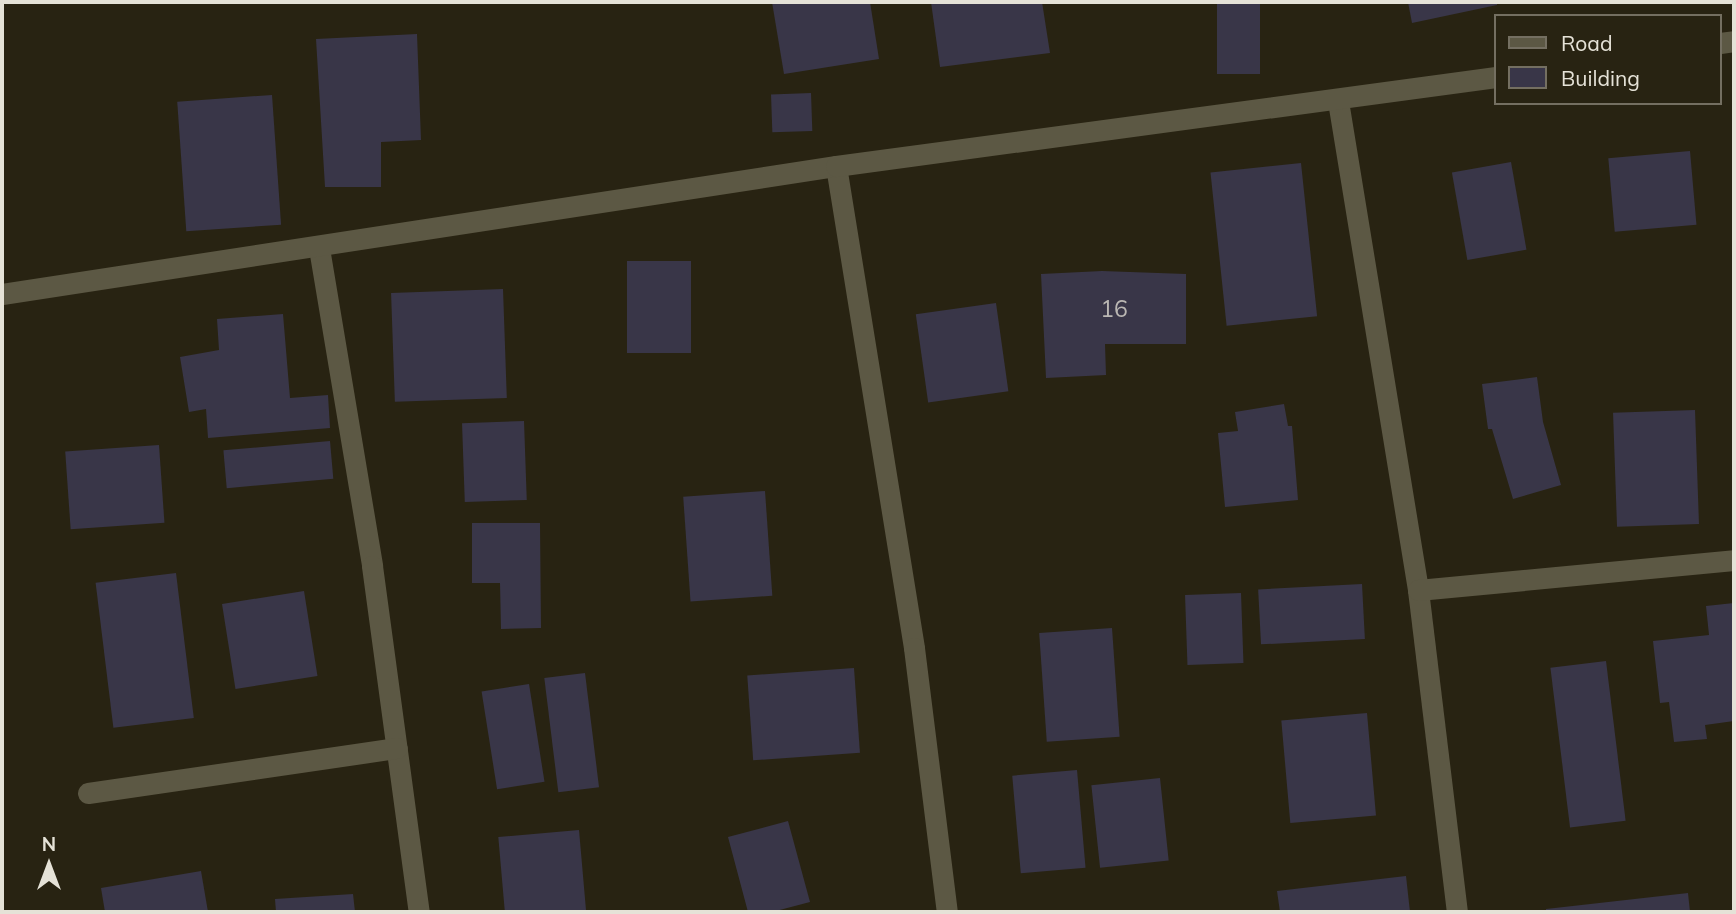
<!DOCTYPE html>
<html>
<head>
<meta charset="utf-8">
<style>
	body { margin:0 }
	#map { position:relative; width:1736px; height:914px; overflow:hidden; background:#282312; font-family:Mulish,sans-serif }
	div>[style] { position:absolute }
	.building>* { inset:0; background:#393648; transform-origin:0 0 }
	.minor>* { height:21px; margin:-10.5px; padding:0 10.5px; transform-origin:10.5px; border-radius:10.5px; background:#5c5844 }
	span { translate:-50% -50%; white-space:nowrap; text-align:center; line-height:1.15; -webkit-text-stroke:5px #282312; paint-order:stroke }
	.number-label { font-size:23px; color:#bab7b3 }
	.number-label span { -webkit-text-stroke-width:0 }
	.frame { position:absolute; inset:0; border:4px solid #e5e2d7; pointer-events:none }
	.legend { position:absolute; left:1494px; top:14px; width:228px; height:91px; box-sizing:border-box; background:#282312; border:2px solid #746f61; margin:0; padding:9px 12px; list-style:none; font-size:21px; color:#e5e2d7 }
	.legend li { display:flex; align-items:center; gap:14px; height:35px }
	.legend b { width:35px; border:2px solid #746f61 }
	.north { position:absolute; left:14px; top:830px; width:70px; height:70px; -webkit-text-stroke:5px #282312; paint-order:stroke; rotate:0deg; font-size:19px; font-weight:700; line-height:28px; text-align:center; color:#e5e2d7 }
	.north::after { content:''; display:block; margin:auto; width:24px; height:32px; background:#e5e2d7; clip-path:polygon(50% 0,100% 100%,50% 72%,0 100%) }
</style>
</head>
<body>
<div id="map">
	<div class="building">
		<div style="clip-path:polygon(772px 2px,870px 2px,879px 59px,784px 74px)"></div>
		<div style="clip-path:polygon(931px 2px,1042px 2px,1050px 53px,940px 67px)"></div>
		<div style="left:1217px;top:2px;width:43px;height:72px"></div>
		<div style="clip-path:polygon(1408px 2px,1497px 2px,1497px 5px,1412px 23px)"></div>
		<div style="clip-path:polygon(417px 34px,421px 140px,381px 142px,381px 187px,325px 187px,316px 39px)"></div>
		<div style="left:811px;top:93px;width:38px;height:40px;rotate:88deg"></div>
		<div style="left:272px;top:95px;width:130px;height:95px;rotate:86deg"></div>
		<div style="left:1690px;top:151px;width:74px;height:82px;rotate:85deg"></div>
		<div style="left:1511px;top:162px;width:89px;height:60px;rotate:80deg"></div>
		<div style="left:1301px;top:163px;width:154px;height:91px;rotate:84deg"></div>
		<div style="left:627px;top:261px;width:64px;height:92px"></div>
		<div style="clip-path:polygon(1102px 271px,1186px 274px,1186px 344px,1105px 344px,1106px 375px,1046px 378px,1041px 274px)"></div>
		<div style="left:503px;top:289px;width:109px;height:112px;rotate:88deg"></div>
		<div style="left:996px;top:303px;width:89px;height:81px;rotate:82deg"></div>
		<div style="clip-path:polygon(283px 314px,290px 398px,328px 395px,330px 428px,208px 438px,206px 409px,189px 412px,180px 357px,219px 350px,217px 319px)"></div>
		<div style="clip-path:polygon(1537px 377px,1543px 422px,1561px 485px,1513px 499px,1492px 429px,1488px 429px,1482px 384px)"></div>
		<div style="clip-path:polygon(1284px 404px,1288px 426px,1292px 426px,1298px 500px,1225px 507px,1218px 433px,1238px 431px,1235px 412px)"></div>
		<div style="left:1695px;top:410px;width:114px;height:82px;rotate:88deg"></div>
		<div style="left:524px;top:421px;width:79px;height:62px;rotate:88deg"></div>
		<div style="left:330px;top:441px;width:38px;height:107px;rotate:85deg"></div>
		<div style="left:159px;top:445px;width:78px;height:94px;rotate:86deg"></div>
		<div style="left:765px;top:491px;width:105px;height:82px;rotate:86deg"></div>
		<div style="clip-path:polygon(472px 523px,540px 523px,541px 628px,501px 629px,500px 583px,472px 583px)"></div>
		<div style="left:176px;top:573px;width:146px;height:81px;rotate:83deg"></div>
		<div style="left:1362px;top:584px;width:55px;height:104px;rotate:87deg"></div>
		<div style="left:304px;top:591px;width:86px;height:83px;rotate:81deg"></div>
		<div style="left:1241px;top:593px;width:70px;height:56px;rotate:88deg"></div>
		<div style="clip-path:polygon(1734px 603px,1734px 721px,1705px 725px,1707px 739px,1674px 742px,1669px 702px,1660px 703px,1653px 641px,1709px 635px,1706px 606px)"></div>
		<div style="left:1112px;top:628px;width:109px;height:73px;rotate:86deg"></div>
		<div style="left:1606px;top:661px;width:161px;height:56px;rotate:83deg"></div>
		<div style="left:854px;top:668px;width:85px;height:107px;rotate:86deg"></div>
		<div style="left:585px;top:673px;width:115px;height:41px;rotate:83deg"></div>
		<div style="left:529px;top:684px;width:99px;height:48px;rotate:81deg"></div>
		<div style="left:1367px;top:713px;width:103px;height:86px;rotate:85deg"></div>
		<div style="left:1077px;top:770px;width:98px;height:65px;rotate:85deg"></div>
		<div style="left:1160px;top:778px;width:83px;height:69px;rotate:84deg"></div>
		<div style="clip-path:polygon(788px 821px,810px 902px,772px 912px,748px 912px,728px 837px)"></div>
		<div style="left:579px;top:830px;width:82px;height:81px;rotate:85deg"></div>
		<div style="clip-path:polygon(201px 871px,208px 912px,105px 912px,101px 888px)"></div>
		<div style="clip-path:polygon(1406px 876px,1410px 912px,1280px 912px,1277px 891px)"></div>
		<div style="clip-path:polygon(1688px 893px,1690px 912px,1546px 912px,1546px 909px)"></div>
		<div style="clip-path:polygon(353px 894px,355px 912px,276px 912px,275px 899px)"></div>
	</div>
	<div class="minor">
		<div style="left:1720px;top:43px;width:14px;rotate:-8deg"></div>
		<div style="left:1338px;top:101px;width:496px;rotate:80.7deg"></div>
		<div style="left:1418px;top:590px;width:324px;rotate:83.1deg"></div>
		<div style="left:836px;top:166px;width:488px;rotate:80.8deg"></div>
		<div style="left:914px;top:648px;width:266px;rotate:82.9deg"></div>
		<div style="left:319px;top:248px;width:322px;rotate:80.5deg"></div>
		<div style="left:372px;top:566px;width:349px;rotate:82.3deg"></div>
		<div style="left:2px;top:294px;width:844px;rotate:-8.73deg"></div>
		<div style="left:836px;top:166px;width:666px;rotate:-7.68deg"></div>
		<div style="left:1418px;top:590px;width:317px;rotate:-5.4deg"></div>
		<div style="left:88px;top:793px;width:312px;rotate:-8.3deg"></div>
	</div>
	<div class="number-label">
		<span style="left:1114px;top:309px">16</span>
	</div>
	<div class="frame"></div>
	<ul class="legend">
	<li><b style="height:9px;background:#5c5844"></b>Road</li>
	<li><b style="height:19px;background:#393648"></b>Building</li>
	</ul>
	<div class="north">N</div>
</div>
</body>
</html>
